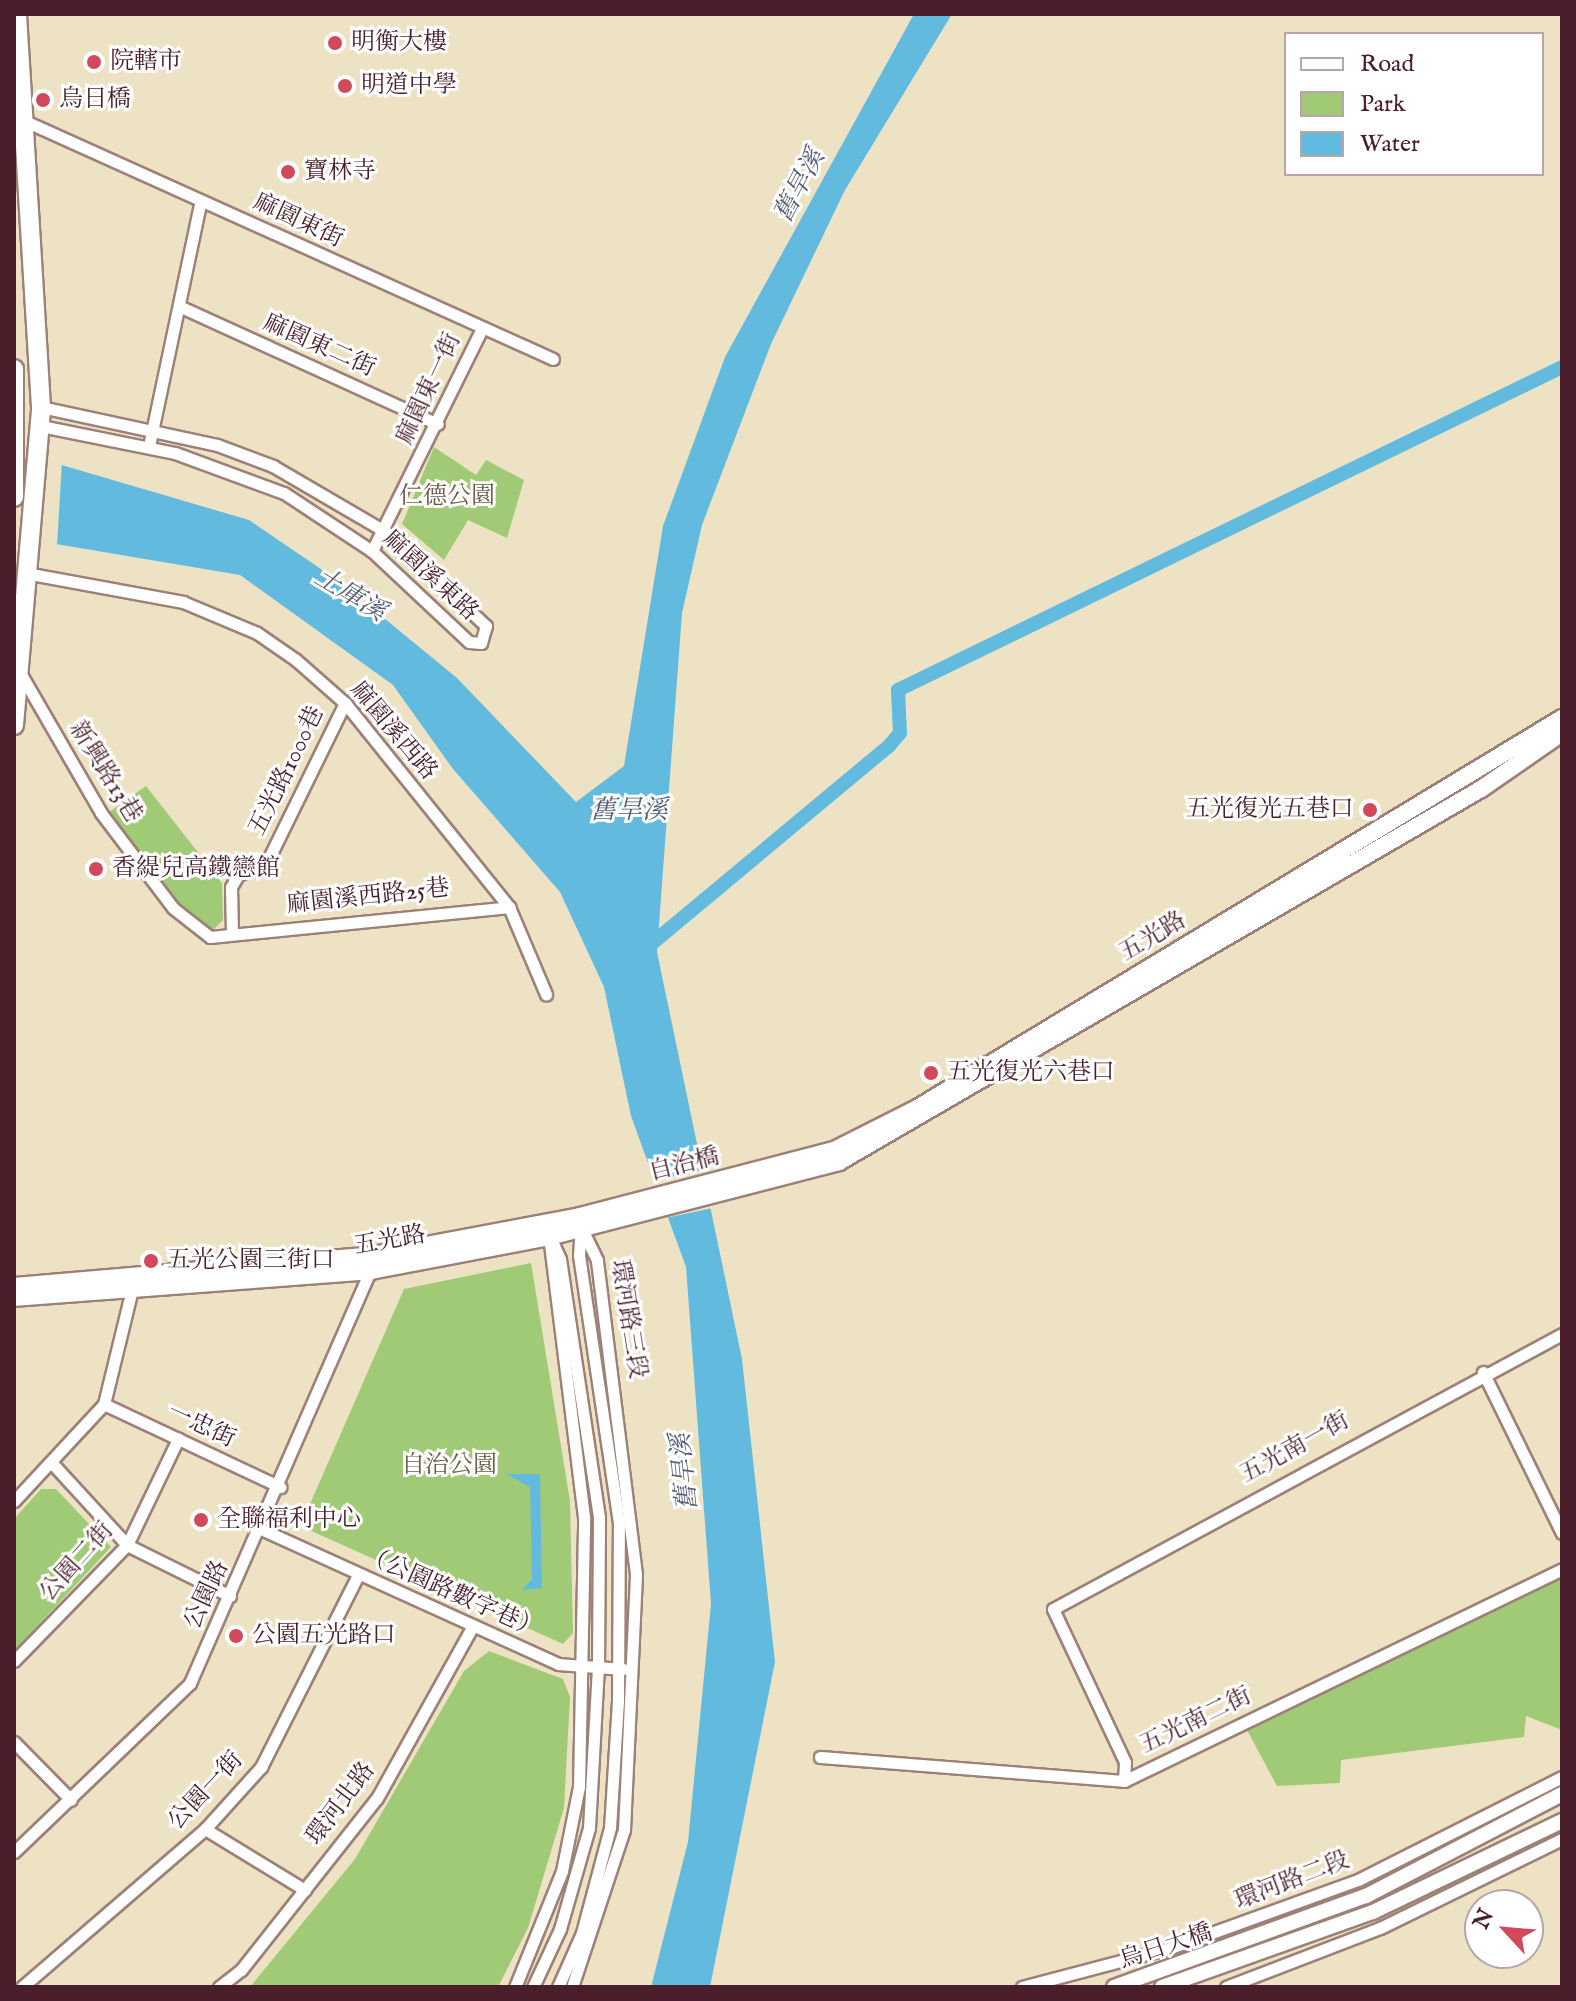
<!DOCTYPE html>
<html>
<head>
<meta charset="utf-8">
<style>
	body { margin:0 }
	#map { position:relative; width:1576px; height:2001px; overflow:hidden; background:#ede3c4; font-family:"IM FELL English","Noto Serif TC",serif }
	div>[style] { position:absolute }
	.green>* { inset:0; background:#a1ca76 }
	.water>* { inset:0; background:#62bbdf }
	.pier>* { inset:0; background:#ede3c4; transform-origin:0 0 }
	.canal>* { height:14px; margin:-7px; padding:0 7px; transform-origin:7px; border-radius:7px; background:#62bbdf }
	.roads { filter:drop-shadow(2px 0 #9c8178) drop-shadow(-2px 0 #9c8178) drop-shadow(0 2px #9c8178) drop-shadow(0 -2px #9c8178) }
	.minor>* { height:11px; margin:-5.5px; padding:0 5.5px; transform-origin:5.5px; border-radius:5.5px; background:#fff }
	.tertiary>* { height:14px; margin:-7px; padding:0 7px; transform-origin:7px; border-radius:7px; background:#fff }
	.secondary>* { height:16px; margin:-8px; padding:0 8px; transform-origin:8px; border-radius:8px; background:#fff }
	.primary>* { height:18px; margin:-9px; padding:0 9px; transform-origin:9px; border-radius:9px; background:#fff }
	.dots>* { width:22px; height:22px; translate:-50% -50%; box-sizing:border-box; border:4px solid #fff; border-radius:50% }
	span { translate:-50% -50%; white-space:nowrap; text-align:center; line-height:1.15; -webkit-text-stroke:6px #fff; paint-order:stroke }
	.poi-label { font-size:24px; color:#4a1f2b }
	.left { translate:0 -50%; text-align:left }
	.right { translate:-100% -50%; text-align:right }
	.street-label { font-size:24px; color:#4a1f2b }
	.park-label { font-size:24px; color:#685b45 }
	.water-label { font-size:26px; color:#545d73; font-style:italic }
	.frame { position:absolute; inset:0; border:16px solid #4a1f2b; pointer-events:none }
	.legend { position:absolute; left:1284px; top:32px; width:260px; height:144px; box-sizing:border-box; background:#fff; border:2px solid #b7a5aa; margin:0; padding:10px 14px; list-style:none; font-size:24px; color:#4a1f2b }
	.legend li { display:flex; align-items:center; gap:16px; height:40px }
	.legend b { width:40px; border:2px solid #b7a5aa }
	.north { position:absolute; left:1464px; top:1889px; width:80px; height:80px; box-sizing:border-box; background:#fff; border:2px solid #b7a5aa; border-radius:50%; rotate:296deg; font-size:22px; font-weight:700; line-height:32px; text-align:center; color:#4a1f2b }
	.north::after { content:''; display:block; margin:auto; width:28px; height:36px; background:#d1495b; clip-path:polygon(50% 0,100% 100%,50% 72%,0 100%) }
</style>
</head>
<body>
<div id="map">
	<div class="green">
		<div style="clip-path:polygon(434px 447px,476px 475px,486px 460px,524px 480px,507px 538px,468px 520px,444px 560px,402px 524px)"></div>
		<div style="clip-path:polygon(146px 786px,222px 883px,223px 920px,211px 932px,182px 911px,108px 813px)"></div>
		<div style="clip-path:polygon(531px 1263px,570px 1501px,573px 1633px,563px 1644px,307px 1529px,303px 1520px,404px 1289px)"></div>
		<div style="clip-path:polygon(41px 1489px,56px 1489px,111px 1547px,14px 1651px,14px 1519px)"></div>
		<div style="clip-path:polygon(1562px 1578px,1562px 1730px,1526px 1716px,1524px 1737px,1341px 1760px,1340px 1783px,1277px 1786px,1247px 1730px)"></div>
		<div style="clip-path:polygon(489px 1651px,563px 1679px,570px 1697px,564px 1808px,528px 1928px,498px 1987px,250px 1987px,355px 1859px,464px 1671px)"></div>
	</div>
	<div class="water">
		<div style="clip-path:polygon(914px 14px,952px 14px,845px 190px,771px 344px,702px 525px,682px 613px,657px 952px,742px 1359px,775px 1662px,710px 1987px,651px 1987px,688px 1842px,711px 1604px,686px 1267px,631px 1116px,604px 987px,560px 892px,453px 769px,393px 685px,240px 575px,14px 537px,14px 451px,249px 520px,340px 582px,457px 678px,576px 802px,624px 766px,663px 526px,725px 357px)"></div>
		<div style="clip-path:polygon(506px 1474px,540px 1474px,542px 1588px,522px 1590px,532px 1579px,530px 1487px)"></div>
	</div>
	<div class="pier">
		<div style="clip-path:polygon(14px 447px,62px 461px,57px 546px,14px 541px)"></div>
		<div style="left:708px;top:1169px;width:39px;height:59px;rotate:78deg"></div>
	</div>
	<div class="canal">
		<div style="left:644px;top:950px;width:319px;rotate:-39.8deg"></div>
		<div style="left:889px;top:746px;width:17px;rotate:-50deg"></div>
		<div style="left:900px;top:733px;width:43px;rotate:-92.7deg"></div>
		<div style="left:898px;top:690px;width:738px;rotate:-25.94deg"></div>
	</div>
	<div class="roads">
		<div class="minor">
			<div style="left:25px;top:121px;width:579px;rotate:24.26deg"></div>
			<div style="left:181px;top:307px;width:282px;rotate:24.5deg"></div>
			<div style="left:41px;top:426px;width:137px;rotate:11.4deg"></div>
			<div style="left:175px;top:453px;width:116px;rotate:20.2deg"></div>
			<div style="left:284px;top:493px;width:105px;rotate:33.4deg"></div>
			<div style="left:372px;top:551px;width:133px;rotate:43.2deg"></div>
			<div style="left:469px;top:642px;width:12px;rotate:5deg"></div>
			<div style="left:481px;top:643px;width:18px;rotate:-74deg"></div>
			<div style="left:486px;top:626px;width:137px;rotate:-136.8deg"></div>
			<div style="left:386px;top:532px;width:131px;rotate:-149.7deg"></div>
			<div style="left:273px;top:466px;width:60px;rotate:-159.4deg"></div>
			<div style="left:217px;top:445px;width:180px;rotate:-167.8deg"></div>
			<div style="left:149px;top:446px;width:251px;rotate:-78.1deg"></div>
			<div style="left:372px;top:551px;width:246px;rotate:-63.7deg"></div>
			<div style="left:31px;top:574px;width:155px;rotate:10.4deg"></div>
			<div style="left:183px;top:602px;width:80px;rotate:22.7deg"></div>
			<div style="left:257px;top:633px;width:47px;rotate:34.7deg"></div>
			<div style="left:296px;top:660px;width:65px;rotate:41.3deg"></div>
			<div style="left:345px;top:703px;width:262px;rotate:51.2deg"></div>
			<div style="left:509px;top:907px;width:95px;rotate:67deg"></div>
			<div style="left:22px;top:676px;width:158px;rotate:60deg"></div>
			<div style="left:101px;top:813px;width:119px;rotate:52.8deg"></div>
			<div style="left:173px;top:908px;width:47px;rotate:38.1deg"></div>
			<div style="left:210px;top:937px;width:301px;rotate:-5.7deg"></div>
			<div style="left:232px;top:934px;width:47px;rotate:-91.2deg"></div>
			<div style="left:231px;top:887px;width:14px;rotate:-60deg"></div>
			<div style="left:238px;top:875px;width:32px;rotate:-24deg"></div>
			<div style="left:267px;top:862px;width:177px;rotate:-63.9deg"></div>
			<div style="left:1483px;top:1372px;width:179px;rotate:63.9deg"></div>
			<div style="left:104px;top:1404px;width:195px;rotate:25.2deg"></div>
			<div style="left:51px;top:1462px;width:113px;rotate:47.5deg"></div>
			<div style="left:127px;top:1545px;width:115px;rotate:26.3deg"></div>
			<div style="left:14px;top:1501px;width:132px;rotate:-47.1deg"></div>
			<div style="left:104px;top:1404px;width:122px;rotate:-76.3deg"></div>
			<div style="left:261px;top:1529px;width:326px;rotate:24.4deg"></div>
			<div style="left:558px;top:1664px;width:65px;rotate:4.4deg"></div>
			<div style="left:14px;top:1661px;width:162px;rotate:-45.8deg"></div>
			<div style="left:127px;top:1545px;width:118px;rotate:-64.3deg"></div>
			<div style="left:14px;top:1742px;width:81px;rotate:45.5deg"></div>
			<div style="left:820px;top:1757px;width:305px;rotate:4.5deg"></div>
			<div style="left:1124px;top:1781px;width:487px;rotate:-25.8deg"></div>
			<div style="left:1124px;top:1781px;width:19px;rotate:-87deg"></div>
			<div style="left:1125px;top:1762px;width:169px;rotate:-115.2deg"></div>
			<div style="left:1053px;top:1609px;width:579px;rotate:-28.38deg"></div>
			<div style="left:205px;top:1829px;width:117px;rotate:31.4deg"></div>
			<div style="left:14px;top:1852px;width:244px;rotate:-43.8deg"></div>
			<div style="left:190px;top:1683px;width:454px;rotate:-66.4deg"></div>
			<div style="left:22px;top:1987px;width:242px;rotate:-40.8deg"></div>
			<div style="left:205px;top:1829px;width:84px;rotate:-47.9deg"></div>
			<div style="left:261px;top:1767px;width:215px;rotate:-63.2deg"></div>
			<div style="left:219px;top:1987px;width:28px;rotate:-38deg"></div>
			<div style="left:241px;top:1970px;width:219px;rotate:-51.7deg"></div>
			<div style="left:377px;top:1798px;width:193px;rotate:-60.9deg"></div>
			<div style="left:515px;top:1987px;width:125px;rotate:-67.9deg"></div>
			<div style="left:562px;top:1871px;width:86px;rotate:-78.6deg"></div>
			<div style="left:579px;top:1787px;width:270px;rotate:-88.9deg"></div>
			<div style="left:584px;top:1517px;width:282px;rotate:-97.1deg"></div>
			<div style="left:533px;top:1987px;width:64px;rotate:-65deg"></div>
			<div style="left:560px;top:1929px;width:105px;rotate:-74deg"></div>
			<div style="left:589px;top:1828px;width:160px;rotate:-86.8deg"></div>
			<div style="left:598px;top:1668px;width:151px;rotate:-89.6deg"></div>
			<div style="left:599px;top:1517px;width:261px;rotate:-98.6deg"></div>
			<div style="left:560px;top:1259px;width:30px;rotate:-114deg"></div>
			<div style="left:558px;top:1987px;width:59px;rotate:-66deg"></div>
			<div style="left:582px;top:1933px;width:109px;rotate:-75.1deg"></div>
			<div style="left:610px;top:1828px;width:127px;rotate:-86.4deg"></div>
			<div style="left:618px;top:1701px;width:178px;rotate:-89.7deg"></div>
			<div style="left:619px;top:1523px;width:271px;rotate:-98.5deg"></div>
			<div style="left:579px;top:1255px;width:31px;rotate:-86deg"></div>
			<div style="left:572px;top:1987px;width:165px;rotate:-71.7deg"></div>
			<div style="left:624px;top:1830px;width:256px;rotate:-87.3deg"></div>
			<div style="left:636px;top:1574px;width:316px;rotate:-97.1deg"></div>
			<div style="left:597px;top:1260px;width:34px;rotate:-116deg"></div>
			<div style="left:1022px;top:1987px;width:153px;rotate:-14.8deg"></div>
			<div style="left:1170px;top:1948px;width:200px;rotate:-19.9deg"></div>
			<div style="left:1358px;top:1880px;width:229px;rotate:-26.8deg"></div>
			<div style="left:1226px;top:1987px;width:165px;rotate:-21deg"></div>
			<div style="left:1380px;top:1928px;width:203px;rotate:-26.1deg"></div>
		</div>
		<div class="tertiary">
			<div style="left:1114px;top:1987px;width:268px;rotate:-19.9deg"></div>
			<div style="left:1366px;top:1896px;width:221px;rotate:-27.5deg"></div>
			<div style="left:1162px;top:1987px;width:224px;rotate:-19.6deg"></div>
			<div style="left:1373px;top:1912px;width:210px;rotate:-25.7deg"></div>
		</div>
		<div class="secondary">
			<div style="left:14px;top:1286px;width:361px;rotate:-4.9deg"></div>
			<div style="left:374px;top:1255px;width:210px;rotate:-10.7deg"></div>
			<div style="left:580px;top:1216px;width:262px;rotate:-14.6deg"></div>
			<div style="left:834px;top:1150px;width:95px;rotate:-26.8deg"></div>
			<div style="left:919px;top:1107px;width:752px;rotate:-31.17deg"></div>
			<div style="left:14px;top:1298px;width:358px;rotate:-4.3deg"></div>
			<div style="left:371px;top:1271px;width:181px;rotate:-10.8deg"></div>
			<div style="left:549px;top:1237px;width:300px;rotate:-14.5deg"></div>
			<div style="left:839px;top:1162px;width:742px;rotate:-30.16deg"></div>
			<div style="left:1481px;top:789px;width:98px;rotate:-34.7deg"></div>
		</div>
		<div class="primary">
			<div style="left:14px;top:369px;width:128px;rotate:90deg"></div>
			<div style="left:14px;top:725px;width:319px;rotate:-85.1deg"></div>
			<div style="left:41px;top:407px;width:394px;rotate:-93.5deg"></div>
		</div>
	</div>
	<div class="dots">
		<div style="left:335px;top:43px;background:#d1495b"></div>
		<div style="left:94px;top:62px;background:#d1495b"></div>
		<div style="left:345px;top:86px;background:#d1495b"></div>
		<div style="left:43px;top:100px;background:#d1495b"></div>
		<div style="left:288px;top:172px;background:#d1495b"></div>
		<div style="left:1370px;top:810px;background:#d1495b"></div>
		<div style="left:96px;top:869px;background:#d1495b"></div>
		<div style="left:931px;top:1073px;background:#d1495b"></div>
		<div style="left:151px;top:1261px;background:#d1495b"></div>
		<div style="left:201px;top:1520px;background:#d1495b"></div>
		<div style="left:236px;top:1636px;background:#d1495b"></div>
	</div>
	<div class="poi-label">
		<span class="left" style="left:351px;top:43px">明衡大樓</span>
		<span class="left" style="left:110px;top:62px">院轄市</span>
		<span class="left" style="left:361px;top:86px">明道中學</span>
		<span class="left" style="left:59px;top:100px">烏日橋</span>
		<span class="left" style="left:304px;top:172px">寶林寺</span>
		<span class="right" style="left:1354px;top:810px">五光復光五巷口</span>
		<span class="left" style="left:112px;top:869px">香緹兒高鐵戀館</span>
		<span class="left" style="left:947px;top:1073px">五光復光六巷口</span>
		<span class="left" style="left:167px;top:1261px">五光公園三街口</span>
		<span class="left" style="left:217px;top:1520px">全聯福利中心</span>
		<span class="left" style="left:252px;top:1636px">公園五光路口</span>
	</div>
	<div class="street-label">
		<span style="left:298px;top:221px;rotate:25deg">麻園東街</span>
		<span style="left:319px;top:346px;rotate:24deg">麻園東二街</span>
		<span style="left:429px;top:389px;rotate:-65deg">麻園東一街</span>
		<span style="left:430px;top:576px;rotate:43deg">麻園溪東路</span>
		<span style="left:393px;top:731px;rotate:50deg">麻園溪西路</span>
		<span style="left:287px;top:771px;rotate:-64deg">五光路1000巷</span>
		<span style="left:105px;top:772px;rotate:58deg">新興路13巷</span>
		<span style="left:368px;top:897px;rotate:-6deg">麻園溪西路25巷</span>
		<span style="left:1153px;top:937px;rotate:-31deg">五光路</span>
		<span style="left:684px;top:1165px;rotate:-14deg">自治橋</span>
		<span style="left:390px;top:1241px;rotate:-10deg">五光路</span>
		<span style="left:628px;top:1319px;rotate:81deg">環河路三段</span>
		<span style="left:201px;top:1426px;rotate:25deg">一忠街</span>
		<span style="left:1295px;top:1448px;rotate:-29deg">五光南一街</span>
		<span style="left:77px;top:1562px;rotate:-48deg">公園二街</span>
		<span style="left:452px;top:1593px;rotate:24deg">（公園路數字巷）</span>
		<span style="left:207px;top:1595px;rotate:-65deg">公園路</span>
		<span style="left:1196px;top:1721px;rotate:-26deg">五光南二街</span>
		<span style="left:206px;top:1791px;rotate:-47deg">公園一街</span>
		<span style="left:341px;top:1804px;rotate:-53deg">環河北路</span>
		<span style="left:1292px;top:1881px;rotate:-21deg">環河路二段</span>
		<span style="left:1166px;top:1947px;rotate:-18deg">烏日大橋</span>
	</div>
	<div class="park-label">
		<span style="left:447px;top:497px">仁德公園</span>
		<span style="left:449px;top:1466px">自治公園</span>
	</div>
	<div class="water-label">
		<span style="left:800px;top:186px;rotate:-62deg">舊旱溪</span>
		<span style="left:350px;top:595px;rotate:31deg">土庫溪</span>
		<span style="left:629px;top:811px">舊旱溪</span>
		<span style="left:685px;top:1472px;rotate:-96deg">舊旱溪</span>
	</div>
	<div class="frame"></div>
	<ul class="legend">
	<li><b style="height:10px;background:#fff"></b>Road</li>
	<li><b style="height:22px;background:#a1ca76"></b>Park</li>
	<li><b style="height:22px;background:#62bbdf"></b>Water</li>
	</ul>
	<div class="north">N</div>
</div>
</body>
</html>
